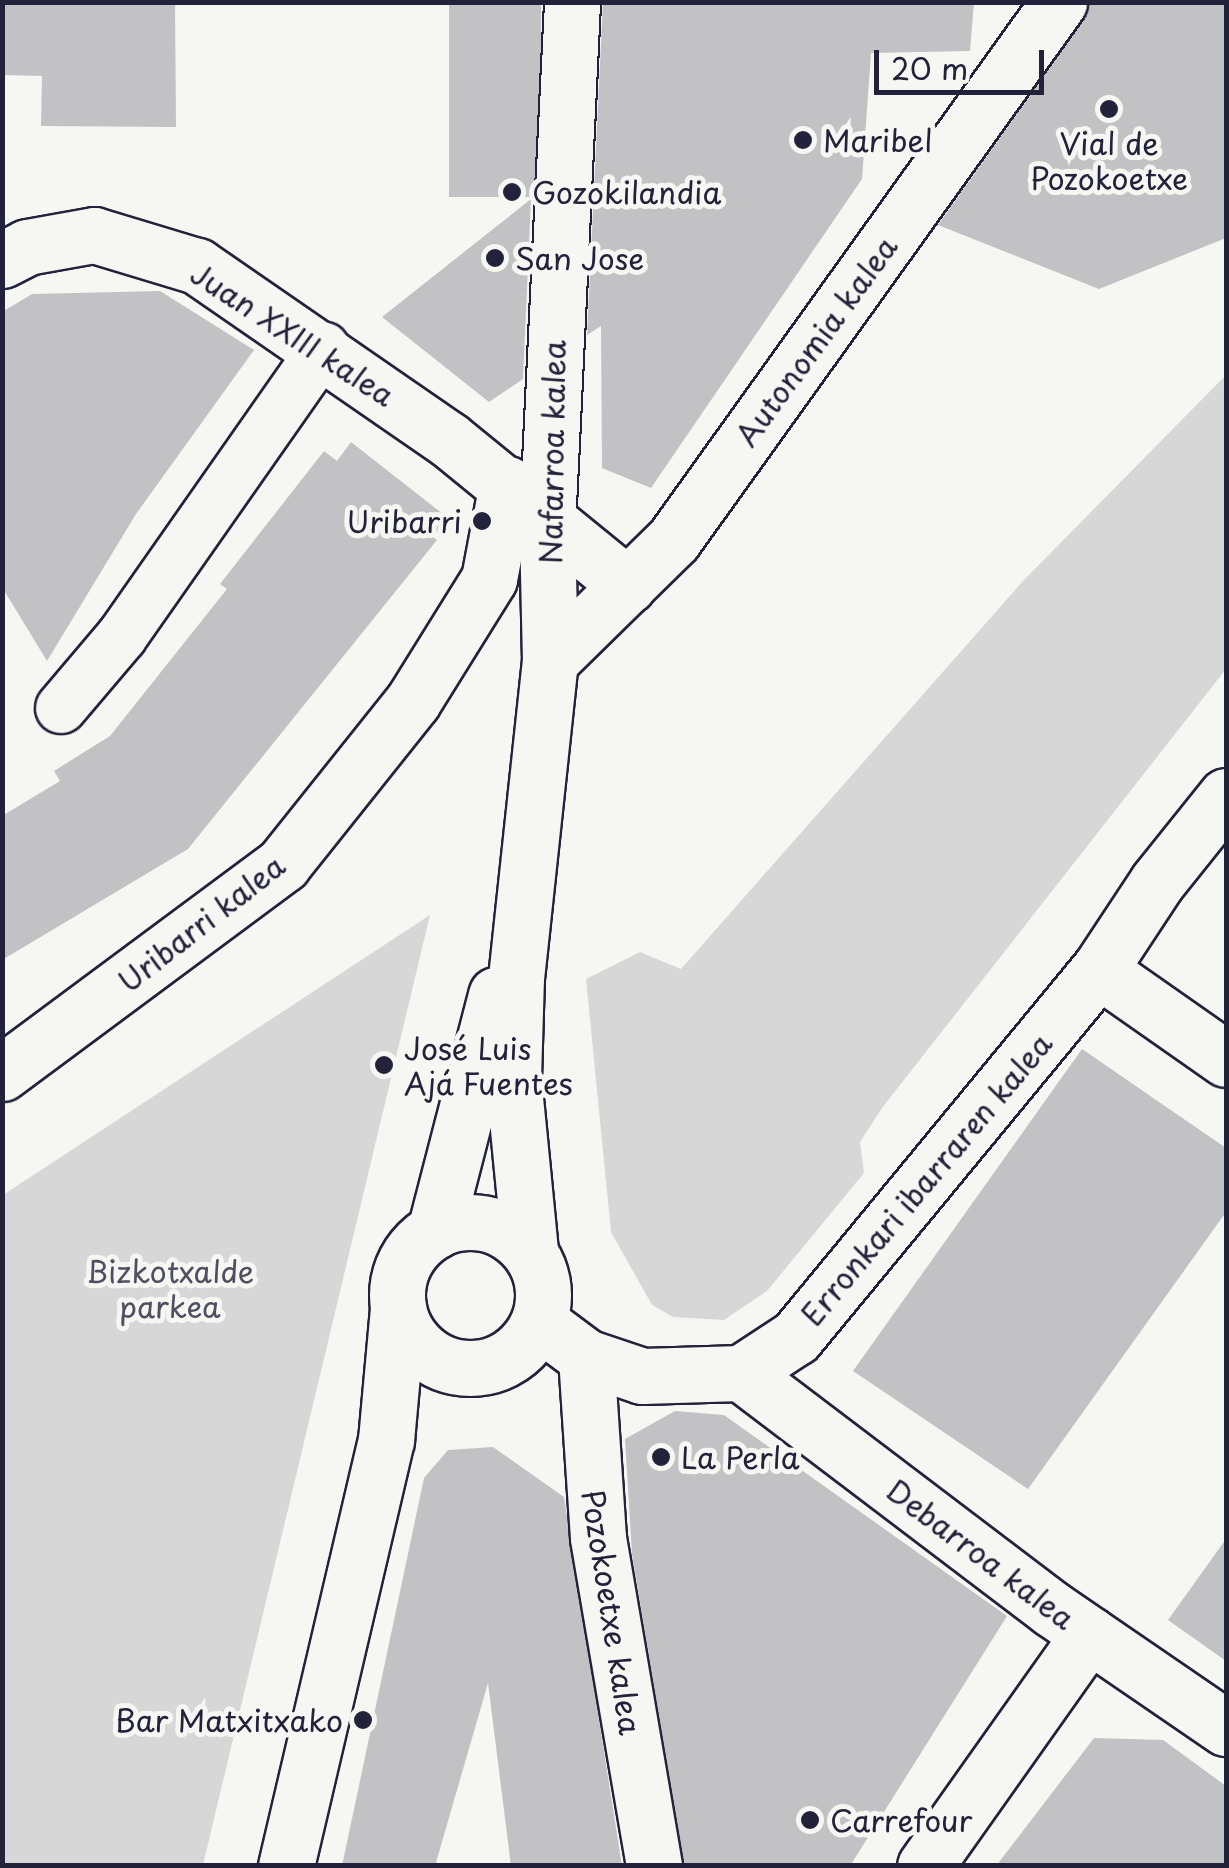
<!DOCTYPE html>
<html>
<head>
<meta charset="utf-8">
<style>
	body { margin:0 }
	#map { position:relative; width:1229px; height:1868px; overflow:hidden; background:#f6f6f2; font-family:"Playpen Sans",sans-serif }
	div>[style] { position:absolute }
	.green>* { inset:0; background:#d7d7d7 }
	.building>* { inset:0; background:#c2c2c4; transform-origin:0 0 }
	.roads { filter:drop-shadow(2px 0 #22223b) drop-shadow(-2px 0 #22223b) drop-shadow(0 2px #22223b) drop-shadow(0 -2px #22223b) }
	.pedestrian>* { height:50px; margin:-25px; padding:0 25px; transform-origin:25px; border-radius:25px; background:#f6f6f2 }
	.minor>* { height:55px; margin:-27.5px; padding:0 27.5px; transform-origin:27.5px; border-radius:27.5px; background:#f6f6f2 }
	.minor>.ring { margin:-27.5px; padding:0; box-sizing:content-box; background:none; border:55px solid #f6f6f2; border-radius:50% }
	.dots>* { width:28px; height:28px; translate:-50% -50%; box-sizing:border-box; border:5px solid #f6f6f2; border-radius:50% }
	span { translate:-50% -50%; white-space:nowrap; text-align:center; line-height:1.15; -webkit-text-stroke:10px #f6f6f2; paint-order:stroke }
	.poi-label { font-size:30px; color:#22223b }
	.left { translate:0 -50%; text-align:left }
	.right { translate:-100% -50%; text-align:right }
	.street-label { font-size:30px; color:#22223b }
	.park-label { font-size:30px; color:#4f4f62 }
	.frame { position:absolute; inset:0; border:5px solid #22223b; pointer-events:none }
	.scale { position:absolute; left:874px; top:50px; width:170px; height:45px; box-sizing:border-box; border:5px solid #22223b; border-top:0; padding-left:12px; font-size:30px; line-height:35px; white-space:nowrap; color:#22223b; -webkit-text-stroke:8px #f6f6f2; paint-order:stroke }
</style>
</head>
<body>
<div id="map">
	<div class="green">
		<div style="clip-path:polygon(1226px 375px,1226px 669px,882px 1108px,860px 1142px,864px 1173px,767px 1291px,724px 1320px,673px 1317px,652px 1305px,611px 1232px,586px 979px,640px 952px,681px 969px,1023px 581px)"></div>
		<div style="clip-path:polygon(430px 915px,203px 1865px,3px 1865px,3px 1195px)"></div>
	</div>
	<div class="building">
		<div style="clip-path:polygon(2px 2px,175px 2px,176px 127px,41px 126px,42px 76px,2px 75px)"></div>
		<div style="left:449px;top:2px;width:92px;height:195px"></div>
		<div style="clip-path:polygon(603px 2px,974px 2px,970px 51px,871px 53px,862px 179px,651px 488px,602px 468px,601px 326px,587px 335px)"></div>
		<div style="clip-path:polygon(1090px 2px,1226px 2px,1226px 238px,1099px 289px,938px 225px,1084px 20px)"></div>
		<div style="clip-path:polygon(531px 199px,523px 379px,489px 402px,382px 317px)"></div>
		<div style="clip-path:polygon(160px 291px,254px 350px,136px 514px,47px 661px,2px 587px,2px 312px,32px 294px)"></div>
		<div style="clip-path:polygon(351px 442px,448px 518px,433px 537px,437px 540px,188px 849px,2px 960px,2px 816px,60px 781px,54px 771px,110px 736px,227px 589px,220px 584px,324px 451px,337px 461px)"></div>
		<div style="clip-path:polygon(1082px 1049px,1226px 1148px,1226px 1212px,1028px 1489px,853px 1371px)"></div>
		<div style="clip-path:polygon(675px 1411px,724px 1415px,1007px 1616px,850px 1866px,684px 1866px,632px 1554px,625px 1439px)"></div>
		<div style="clip-path:polygon(493px 1447px,564px 1497px,622px 1866px,511px 1866px,488px 1683px,435px 1866px,342px 1866px,424px 1478px,448px 1450px)"></div>
		<div style="clip-path:polygon(1226px 1539px,1226px 1661px,1168px 1620px)"></div>
		<div style="clip-path:polygon(1094px 1738px,1163px 1740px,1226px 1786px,1226px 1866px,996px 1866px)"></div>
	</div>
	<div class="roads">
		<div class="pedestrian">
			<div style="left:61px;top:708px;width:94px;rotate:-49.7deg"></div>
			<div style="left:122px;top:636px;width:352px;rotate:-55deg"></div>
		</div>
		<div class="minor">
			<div style="left:2px;top:260px;width:28px;rotate:-27deg"></div>
			<div style="left:27px;top:247px;width:68px;rotate:-10.2deg"></div>
			<div style="left:94px;top:235px;width:108px;rotate:16.8deg"></div>
			<div style="left:197px;top:266px;width:305px;rotate:34.6deg"></div>
			<div style="left:448px;top:439px;width:232px;rotate:39.2deg"></div>
			<div style="left:550px;top:661px;width:174px;rotate:-44.5deg"></div>
			<div style="left:674px;top:539px;width:661px;rotate:-54.36deg"></div>
			<div style="left:1099px;top:970px;width:155px;rotate:35deg"></div>
			<div style="left:2px;top:1073px;width:350px;rotate:-36.6deg"></div>
			<div style="left:283px;top:864px;width:208px;rotate:-51.4deg"></div>
			<div style="left:413px;top:701px;width:144px;rotate:-58.1deg"></div>
			<div style="left:489px;top:579px;width:97px;rotate:-79.3deg"></div>
			<div class="ring" style="left:397px;top:1222px;width:91px;height:91px"></div>
			<div style="left:435px;top:1231px;width:244px;rotate:-75.5deg"></div>
			<div style="left:530px;top:1251px;width:174px;rotate:-95.6deg"></div>
			<div style="left:513px;top:1078px;width:100px;rotate:-88.3deg"></div>
			<div style="left:516px;top:978px;width:319px;rotate:-83.9deg"></div>
			<div style="left:550px;top:661px;width:136px;rotate:-91.3deg"></div>
			<div style="left:547px;top:525px;width:524px;rotate:-87.26deg"></div>
			<div style="left:539px;top:1322px;width:59px;rotate:36.7deg"></div>
			<div style="left:586px;top:1357px;width:59px;rotate:18.7deg"></div>
			<div style="left:642px;top:1376px;width:99px;rotate:-1.7deg"></div>
			<div style="left:741px;top:1373px;width:66px;rotate:-33.2deg"></div>
			<div style="left:796px;top:1337px;width:476px;rotate:-50.5deg"></div>
			<div style="left:1099px;top:970px;width:105px;rotate:-56.6deg"></div>
			<div style="left:1157px;top:882px;width:110px;rotate:-51.3deg"></div>
			<div style="left:586px;top:1357px;width:181px;rotate:86.2deg"></div>
			<div style="left:598px;top:1538px;width:333px;rotate:80.3deg"></div>
			<div style="left:741px;top:1373px;width:390px;rotate:37.2deg"></div>
			<div style="left:1052px;top:1609px;width:211px;rotate:34.4deg"></div>
			<div style="left:286px;top:1866px;width:438px;rotate:-76.8deg"></div>
			<div style="left:386px;top:1440px;width:132px;rotate:-84.8deg"></div>
			<div style="left:925px;top:1866px;width:284px;rotate:-54.7deg"></div>
		</div>
	</div>
	<div class="dots">
		<div style="left:1109px;top:109px;background:#22223b"></div>
		<div style="left:803px;top:140px;background:#22223b"></div>
		<div style="left:512px;top:192px;background:#22223b"></div>
		<div style="left:495px;top:258px;background:#22223b"></div>
		<div style="left:482px;top:521px;background:#22223b"></div>
		<div style="left:384px;top:1065px;background:#22223b"></div>
		<div style="left:661px;top:1457px;background:#22223b"></div>
		<div style="left:363px;top:1720px;background:#22223b"></div>
		<div style="left:810px;top:1820px;background:#22223b"></div>
	</div>
	<div class="poi-label">
		<span class="left" style="left:823px;top:140px">Maribel</span>
		<span style="left:1109px;top:160px">Vial de<br>Pozokoetxe</span>
		<span class="left" style="left:532px;top:192px">Gozokilandia</span>
		<span class="left" style="left:515px;top:258px">San Jose</span>
		<span class="right" style="left:462px;top:521px">Uribarri</span>
		<span class="left" style="left:404px;top:1065px">José Luis<br>Ajá Fuentes</span>
		<span class="left" style="left:681px;top:1457px">La Perla</span>
		<span class="right" style="left:343px;top:1720px">Bar Matxitxako</span>
		<span class="left" style="left:830px;top:1820px">Carrefour</span>
	</div>
	<div class="street-label">
		<span style="left:293px;top:334px;rotate:33deg">Juan XXIII kalea</span>
		<span style="left:816px;top:341px;rotate:-54deg">Autonomia kalea</span>
		<span style="left:552px;top:452px;rotate:-89deg">Nafarroa kalea</span>
		<span style="left:201px;top:923px;rotate:-38deg">Uribarri kalea</span>
		<span style="left:926px;top:1179px;rotate:-50deg">Erronkari ibarraren kalea</span>
		<span style="left:981px;top:1554px;rotate:37deg">Debarroa kalea</span>
		<span style="left:612px;top:1612px;rotate:81deg">Pozokoetxe kalea</span>
	</div>
	<div class="park-label">
		<span style="left:170px;top:1288px">Bizkotxalde<br>parkea</span>
	</div>
	<div class="frame"></div>
	<div class="scale">20 m</div>
</div>
</body>
</html>
